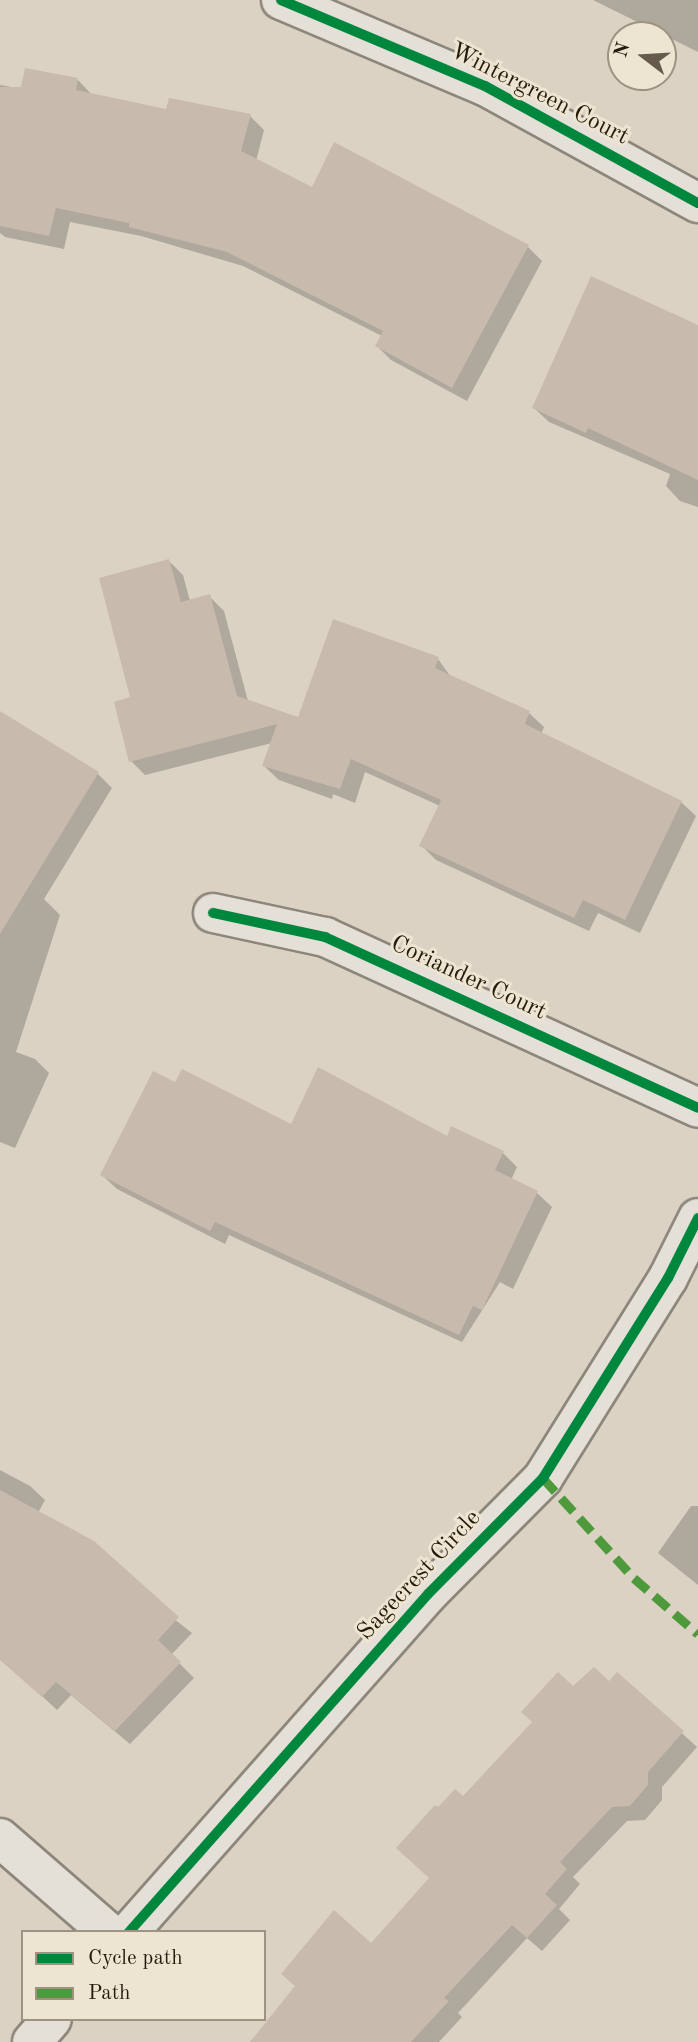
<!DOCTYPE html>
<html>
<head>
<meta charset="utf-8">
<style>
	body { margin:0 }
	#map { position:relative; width:698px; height:2042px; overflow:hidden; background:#dbd2c3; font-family:"Old Standard TT",serif }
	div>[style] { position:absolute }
	.shadow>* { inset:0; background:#0003 }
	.building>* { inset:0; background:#c8baac }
	.roads { filter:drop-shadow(2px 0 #8c867b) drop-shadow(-2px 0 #8c867b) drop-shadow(0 2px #8c867b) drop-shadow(0 -2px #8c867b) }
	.street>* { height:38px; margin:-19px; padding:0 19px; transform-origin:19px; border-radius:19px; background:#e4dfd7 }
	.quiet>* { height:9px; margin-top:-4.5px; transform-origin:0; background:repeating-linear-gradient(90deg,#4e993b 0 18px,transparent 0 27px) }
	.cycleway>* { height:10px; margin:-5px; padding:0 5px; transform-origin:5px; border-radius:5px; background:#00873e }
	span { translate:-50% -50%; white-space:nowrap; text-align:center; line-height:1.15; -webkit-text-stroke:6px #eee4d2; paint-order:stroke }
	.street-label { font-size:24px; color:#261a0a }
	.legend { position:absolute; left:21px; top:1930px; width:245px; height:91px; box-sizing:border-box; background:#eee4d2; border:2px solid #9e9382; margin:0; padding:9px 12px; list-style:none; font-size:21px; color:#261a0a }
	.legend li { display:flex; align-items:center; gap:14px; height:35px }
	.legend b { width:35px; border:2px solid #9e9382 }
	.north { position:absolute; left:607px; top:21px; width:70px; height:70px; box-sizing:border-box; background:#eee4d2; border:2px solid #9e9382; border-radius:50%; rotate:287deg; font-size:19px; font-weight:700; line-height:28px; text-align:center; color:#261a0a }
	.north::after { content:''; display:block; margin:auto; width:24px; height:32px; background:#655a4b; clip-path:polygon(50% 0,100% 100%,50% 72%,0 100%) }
</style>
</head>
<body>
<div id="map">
	<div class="shadow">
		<div style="clip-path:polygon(593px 0,698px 0,698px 52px)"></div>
		<div style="clip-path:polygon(78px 80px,92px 95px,167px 111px,250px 116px,264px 130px,256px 161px,313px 189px,528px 247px,542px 261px,467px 401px,391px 360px,377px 346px,382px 336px,243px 266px,141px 236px,70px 222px,64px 249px,5px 237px,0 233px,0 85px,23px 89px)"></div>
		<div style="clip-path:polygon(698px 327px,698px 507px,680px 501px,666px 486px,670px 474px,549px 422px,534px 408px)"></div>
		<div style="clip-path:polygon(169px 561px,183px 575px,190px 601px,209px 596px,224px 611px,248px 701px,299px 719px,438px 659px,451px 677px,529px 713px,544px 727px,541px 734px,681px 802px,696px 816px,640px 933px,598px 913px,589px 931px,436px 860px,422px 846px,440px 806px,365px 772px,355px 803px,333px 794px,332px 799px,279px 780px,264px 766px,272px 743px,145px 775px,131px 761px,132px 698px)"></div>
		<div style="clip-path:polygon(0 713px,98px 774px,112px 788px,44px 899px,60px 915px,16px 1052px,35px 1059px,49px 1073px,15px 1148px,0 1142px)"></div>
		<div style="clip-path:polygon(176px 1084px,292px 1126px,447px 1138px,503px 1153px,517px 1167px,511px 1180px,537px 1193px,552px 1207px,513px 1289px,500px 1282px,462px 1342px,229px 1235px,225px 1244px,117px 1189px,102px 1175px)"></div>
		<div style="clip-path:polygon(0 1470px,30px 1486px,45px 1500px,38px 1513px,192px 1633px,171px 1655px,194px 1678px,130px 1744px,71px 1695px,57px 1710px,0 1657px)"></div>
		<div style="clip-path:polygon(691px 1506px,698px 1506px,698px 1585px,658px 1553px)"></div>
		<div style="clip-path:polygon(618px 1675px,697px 1747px,662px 1787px,662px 1800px,645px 1820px,627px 1821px,573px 1877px,580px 1884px,559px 1909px,570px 1920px,542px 1951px,527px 1938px,458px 2013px,462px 2017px,439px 2042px,252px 2042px,371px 1945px,431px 1879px,438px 1810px,463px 1799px,573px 1689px,609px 1684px)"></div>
	</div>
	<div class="building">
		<div style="clip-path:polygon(25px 68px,78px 78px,76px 90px,166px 109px,169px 98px,251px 114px,241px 151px,312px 187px,334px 142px,529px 245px,452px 388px,375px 346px,383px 331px,227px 252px,129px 227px,129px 223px,56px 208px,49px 236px,0 226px,0 87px,21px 87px)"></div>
		<div style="clip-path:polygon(591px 276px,698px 325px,698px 480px,588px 428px,586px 433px,532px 408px)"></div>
		<div style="clip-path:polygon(169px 559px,181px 602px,210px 594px,237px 696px,298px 717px,333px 619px,439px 657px,435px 668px,530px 711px,525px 724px,682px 801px,625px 920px,583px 900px,574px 918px,419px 846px,441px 800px,351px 759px,340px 789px,262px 766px,277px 724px,129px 762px,114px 702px,130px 697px,99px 578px)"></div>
		<div style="clip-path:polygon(0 711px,99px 772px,0 934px)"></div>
		<div style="clip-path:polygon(318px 1067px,447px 1136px,451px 1126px,504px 1151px,495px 1170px,538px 1191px,482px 1310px,473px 1306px,459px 1335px,215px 1222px,210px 1231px,100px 1175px,153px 1071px,175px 1082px,182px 1069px,291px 1124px)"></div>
		<div style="clip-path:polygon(0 1490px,94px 1541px,179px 1617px,158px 1640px,181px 1662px,115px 1731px,56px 1682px,42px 1697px,0 1660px)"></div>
		<div style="clip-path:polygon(594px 1667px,609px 1681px,617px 1672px,684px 1731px,648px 1772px,648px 1785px,630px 1806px,612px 1807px,560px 1862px,567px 1869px,545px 1894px,557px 1905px,527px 1938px,512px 1925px,444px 1998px,449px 2001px,411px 2042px,250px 2042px,295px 1986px,281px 1974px,334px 1910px,371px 1943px,429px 1878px,396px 1848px,435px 1805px,438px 1807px,455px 1789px,463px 1796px,532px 1722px,521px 1712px,558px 1672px,573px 1686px)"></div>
	</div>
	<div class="roads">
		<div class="street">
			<div style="left:281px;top:0;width:221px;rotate:22.9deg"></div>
			<div style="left:485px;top:86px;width:243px;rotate:28.8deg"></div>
			<div style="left:213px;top:913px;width:115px;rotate:12.1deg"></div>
			<div style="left:325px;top:937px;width:410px;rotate:24.6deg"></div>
			<div style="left:0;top:1838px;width:143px;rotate:41deg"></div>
			<div style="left:129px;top:1932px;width:451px;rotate:-48.5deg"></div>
			<div style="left:428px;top:1594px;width:163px;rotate:-45.2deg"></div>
			<div style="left:543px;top:1478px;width:236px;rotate:-58deg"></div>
			<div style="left:668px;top:1278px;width:67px;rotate:-63.4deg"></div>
			<div style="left:32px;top:2042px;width:30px;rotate:-49deg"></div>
		</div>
	</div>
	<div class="quiet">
		<div style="left:543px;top:1478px;width:135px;rotate:47.7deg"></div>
		<div style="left:634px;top:1578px;width:85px;rotate:41.2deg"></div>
	</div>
	<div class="cycleway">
		<div style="left:281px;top:0;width:221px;rotate:22.9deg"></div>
		<div style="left:485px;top:86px;width:243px;rotate:28.8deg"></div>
		<div style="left:213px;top:913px;width:115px;rotate:12.1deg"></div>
		<div style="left:325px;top:937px;width:410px;rotate:24.6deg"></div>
		<div style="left:129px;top:1932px;width:451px;rotate:-48.5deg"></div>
		<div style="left:428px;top:1594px;width:163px;rotate:-45.2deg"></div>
		<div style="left:543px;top:1478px;width:236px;rotate:-58deg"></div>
		<div style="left:668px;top:1278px;width:67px;rotate:-63.4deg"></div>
	</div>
	<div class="street-label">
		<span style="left:539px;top:95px;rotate:27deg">Wintergreen Court</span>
		<span style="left:468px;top:979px;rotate:25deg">Coriander Court</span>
		<span style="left:420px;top:1576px;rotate:-47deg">Sagecrest Circle</span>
	</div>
	<ul class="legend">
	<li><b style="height:9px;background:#00873e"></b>Cycle path</li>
	<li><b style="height:9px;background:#4e993b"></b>Path</li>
	</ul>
	<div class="north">N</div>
</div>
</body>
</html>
